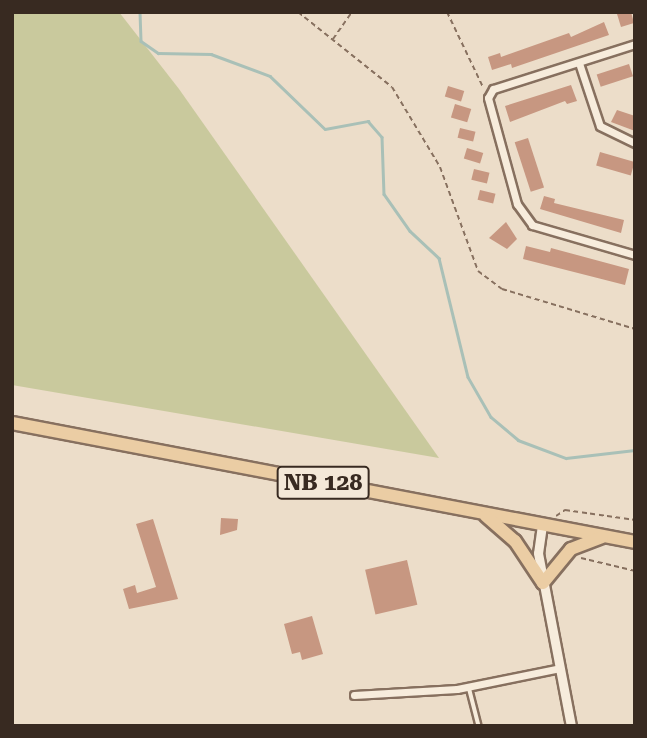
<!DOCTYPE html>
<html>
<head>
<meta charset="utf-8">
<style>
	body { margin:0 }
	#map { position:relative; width:647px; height:738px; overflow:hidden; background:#ecddc9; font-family:"Roboto Serif",serif }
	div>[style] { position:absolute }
	.green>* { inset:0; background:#c9c99d }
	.stream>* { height:2.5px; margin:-1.25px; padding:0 1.25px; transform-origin:1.25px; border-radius:1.25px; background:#a9c0b7 }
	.building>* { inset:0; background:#c79781; transform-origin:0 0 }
	.path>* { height:2px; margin-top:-1px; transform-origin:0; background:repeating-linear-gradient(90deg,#87705f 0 5px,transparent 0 8.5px) }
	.roads { filter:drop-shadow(2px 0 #87705f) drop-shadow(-2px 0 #87705f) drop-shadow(0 2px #87705f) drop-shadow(0 -2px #87705f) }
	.service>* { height:3.5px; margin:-1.75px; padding:0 1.75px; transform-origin:1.75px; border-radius:1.75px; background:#f7ecdc }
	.minor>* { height:7px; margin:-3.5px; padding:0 3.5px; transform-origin:3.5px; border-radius:3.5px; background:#f7ecdc }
	.tertiary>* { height:9px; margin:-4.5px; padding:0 4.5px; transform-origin:4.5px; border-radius:4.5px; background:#f7ecdc }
	.primary>* { height:12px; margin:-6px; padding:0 6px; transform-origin:6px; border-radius:6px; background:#ebcda4 }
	span { translate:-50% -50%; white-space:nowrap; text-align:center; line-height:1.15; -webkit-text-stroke:6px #f4e8d8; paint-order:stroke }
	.shield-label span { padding:2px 5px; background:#f4e8d8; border:2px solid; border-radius:5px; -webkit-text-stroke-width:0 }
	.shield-label { font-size:23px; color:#382a21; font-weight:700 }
	.frame { position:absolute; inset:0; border:14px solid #382a21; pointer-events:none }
</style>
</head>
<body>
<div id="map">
	<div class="green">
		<div style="clip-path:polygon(12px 12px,119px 12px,179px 89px,439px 458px,12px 385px)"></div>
	</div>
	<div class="stream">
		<div style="left:140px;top:12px;width:29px;rotate:88deg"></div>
		<div style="left:141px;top:41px;width:21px;rotate:35deg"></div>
		<div style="left:158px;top:53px;width:53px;rotate:1.1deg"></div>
		<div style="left:211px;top:54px;width:63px;rotate:20.4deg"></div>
		<div style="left:270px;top:76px;width:76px;rotate:43.9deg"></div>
		<div style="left:325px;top:129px;width:44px;rotate:-10.5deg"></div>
		<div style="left:368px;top:121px;width:21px;rotate:49deg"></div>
		<div style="left:382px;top:137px;width:57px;rotate:88deg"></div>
		<div style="left:384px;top:194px;width:45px;rotate:54.9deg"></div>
		<div style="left:410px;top:231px;width:40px;rotate:43deg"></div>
		<div style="left:439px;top:258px;width:122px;rotate:76.3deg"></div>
		<div style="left:468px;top:377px;width:46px;rotate:60.1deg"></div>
		<div style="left:491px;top:417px;width:35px;rotate:40deg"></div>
		<div style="left:518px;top:440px;width:51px;rotate:20.6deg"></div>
		<div style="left:566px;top:458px;width:69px;rotate:-6.6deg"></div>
	</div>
	<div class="building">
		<div style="clip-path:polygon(631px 12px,634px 23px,621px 27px,617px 14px)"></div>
		<div style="clip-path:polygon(604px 22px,609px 35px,512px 68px,511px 64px,492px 70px,488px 57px,500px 53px,501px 57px,569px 33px,571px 37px)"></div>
		<div style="left:629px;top:64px;width:13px;height:34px;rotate:72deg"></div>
		<div style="clip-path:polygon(571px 85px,577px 101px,567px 104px,565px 101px,510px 122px,505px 106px)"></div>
		<div style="left:448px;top:86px;width:17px;height:11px;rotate:17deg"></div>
		<div style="left:455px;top:104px;width:17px;height:14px;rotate:17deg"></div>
		<div style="clip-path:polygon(617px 110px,635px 116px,635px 131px,611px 122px)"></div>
		<div style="left:460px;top:128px;width:16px;height:10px;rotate:14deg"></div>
		<div style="left:528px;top:138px;width:52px;height:14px;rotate:72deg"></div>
		<div style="left:467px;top:148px;width:17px;height:11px;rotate:17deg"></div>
		<div style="left:600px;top:152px;width:36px;height:14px;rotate:16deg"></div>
		<div style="left:474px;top:169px;width:16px;height:11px;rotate:14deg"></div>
		<div style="left:480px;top:190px;width:16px;height:10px;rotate:14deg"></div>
		<div style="clip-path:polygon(544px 196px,555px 199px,554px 203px,624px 220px,621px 233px,540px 209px)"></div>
		<div style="clip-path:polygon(506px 222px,517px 239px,507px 249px,489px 238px)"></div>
		<div style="clip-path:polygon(526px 246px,550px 252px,551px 248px,629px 269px,625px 285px,523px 259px)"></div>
		<div style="clip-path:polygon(221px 518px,238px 519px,237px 530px,220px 535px)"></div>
		<div style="clip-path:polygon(153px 519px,178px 599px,129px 609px,123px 589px,135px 585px,137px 593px,156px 587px,136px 524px)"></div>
		<div style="left:407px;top:560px;width:46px;height:43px;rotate:77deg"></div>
		<div style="clip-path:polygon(312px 616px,323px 654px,302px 660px,300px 652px,292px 654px,284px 624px)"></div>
	</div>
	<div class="path">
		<div style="left:298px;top:12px;width:120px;rotate:38.6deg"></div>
		<div style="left:392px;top:87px;width:93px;rotate:59deg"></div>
		<div style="left:440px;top:167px;width:111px;rotate:69.9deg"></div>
		<div style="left:478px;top:271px;width:30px;rotate:37deg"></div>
		<div style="left:502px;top:289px;width:139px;rotate:16.7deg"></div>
		<div style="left:447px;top:12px;width:83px;rotate:64.4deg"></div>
		<div style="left:333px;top:39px;width:33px;rotate:-55deg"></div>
		<div style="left:556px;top:516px;width:11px;rotate:-34deg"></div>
		<div style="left:565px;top:510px;width:71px;rotate:8.1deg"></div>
		<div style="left:581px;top:558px;width:56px;rotate:13.5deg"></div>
	</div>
	<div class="roads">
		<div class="service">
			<div style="left:469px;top:687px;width:40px;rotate:75.6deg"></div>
		</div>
		<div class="minor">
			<div style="left:635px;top:44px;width:149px;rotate:162.4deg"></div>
			<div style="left:493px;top:89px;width:10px;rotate:119deg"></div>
			<div style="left:488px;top:98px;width:110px;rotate:74.7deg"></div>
			<div style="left:517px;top:204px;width:26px;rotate:54deg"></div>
			<div style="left:532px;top:225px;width:107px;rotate:16.2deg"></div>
			<div style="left:579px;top:63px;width:66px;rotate:71.6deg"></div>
			<div style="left:600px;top:126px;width:39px;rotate:26deg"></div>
			<div style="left:354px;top:695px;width:103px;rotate:-3.3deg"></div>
			<div style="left:457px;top:689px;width:105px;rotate:-11.5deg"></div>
		</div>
		<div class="tertiary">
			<div style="left:542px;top:525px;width:28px;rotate:98deg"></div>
			<div style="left:538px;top:553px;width:176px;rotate:79.2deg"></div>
		</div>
		<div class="primary">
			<div style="left:12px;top:423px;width:634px;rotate:10.81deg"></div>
			<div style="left:486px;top:516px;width:38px;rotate:41deg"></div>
			<div style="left:515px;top:541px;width:50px;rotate:56.3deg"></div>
			<div style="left:543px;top:583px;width:44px;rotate:-50.5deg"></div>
			<div style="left:571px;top:549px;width:33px;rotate:-21deg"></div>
		</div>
	</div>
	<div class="shield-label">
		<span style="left:323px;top:483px">NB 128</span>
	</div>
	<div class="frame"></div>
</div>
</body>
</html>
